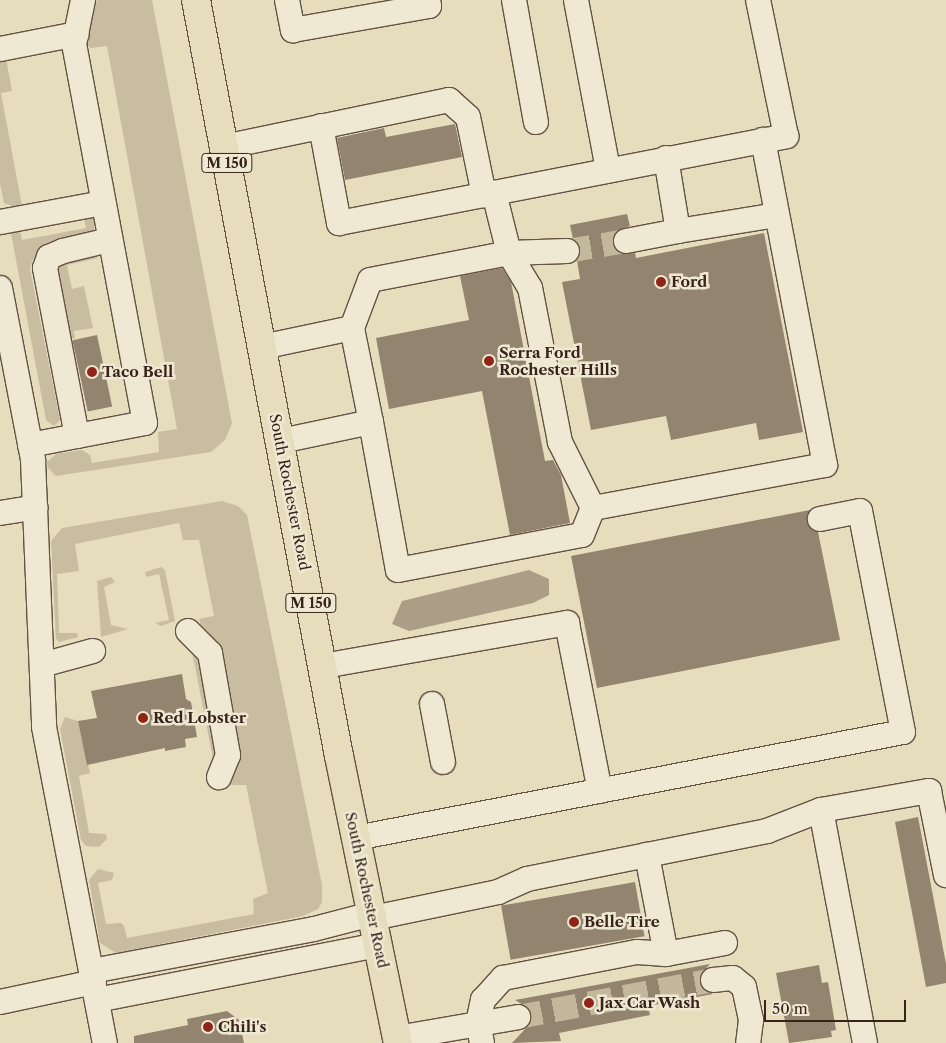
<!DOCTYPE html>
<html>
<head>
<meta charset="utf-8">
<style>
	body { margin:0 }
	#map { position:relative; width:946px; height:1043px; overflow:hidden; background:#e6ddbd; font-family:"Libre Caslon Text",serif }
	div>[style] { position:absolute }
	.green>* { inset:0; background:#c8bda1 }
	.water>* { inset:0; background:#ab9e86 }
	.building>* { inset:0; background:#92846f; transform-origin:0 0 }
	.minor-tunnel>* { height:24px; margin-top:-12px; transform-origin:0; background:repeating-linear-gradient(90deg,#c3b89c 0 24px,transparent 0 36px) }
	.roads { filter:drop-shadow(1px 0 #645243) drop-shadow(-1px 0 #645243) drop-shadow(0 1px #645243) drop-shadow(0 -1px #645243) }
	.minor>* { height:24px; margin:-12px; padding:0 12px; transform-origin:12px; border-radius:12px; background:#efe9d4 }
	.major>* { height:28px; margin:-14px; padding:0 14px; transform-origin:14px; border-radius:14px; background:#e6ddbd }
	.dots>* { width:14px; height:14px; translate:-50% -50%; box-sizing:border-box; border:2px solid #efe9d4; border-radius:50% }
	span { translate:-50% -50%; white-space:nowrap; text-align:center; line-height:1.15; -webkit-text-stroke:5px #efe9d4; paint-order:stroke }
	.shield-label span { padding:1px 4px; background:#efe9d4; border:1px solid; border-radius:4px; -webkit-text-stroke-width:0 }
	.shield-label { font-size:14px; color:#38231a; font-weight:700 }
	.poi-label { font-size:15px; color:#38231a; font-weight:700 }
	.left { translate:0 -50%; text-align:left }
	.street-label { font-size:15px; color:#38231a }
	.scale { position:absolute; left:764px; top:1000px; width:142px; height:22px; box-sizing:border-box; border:2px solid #38231a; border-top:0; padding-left:6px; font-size:15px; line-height:18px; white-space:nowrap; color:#38231a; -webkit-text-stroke:4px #efe9d4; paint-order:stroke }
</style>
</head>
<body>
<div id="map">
	<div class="green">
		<div style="clip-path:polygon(97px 0,152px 0,232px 423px,225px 440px,211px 452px,56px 476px,48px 468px,47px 462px,56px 454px,82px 450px,90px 455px,92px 463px,159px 452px,158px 432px,177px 429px,107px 46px,91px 48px,85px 44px)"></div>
		<div style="clip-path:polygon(6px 58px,12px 91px,1px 93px,22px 206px,15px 207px,4px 203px,0 184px,0 61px)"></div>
		<div style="clip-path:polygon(94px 212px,94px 231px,41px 250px,32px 261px,30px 269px,60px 420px,54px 426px,46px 420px,11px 233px,20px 231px,22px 240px,86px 228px,83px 214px)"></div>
		<div style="clip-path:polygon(92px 255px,98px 258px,67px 265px,72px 289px,84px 286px,93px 328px,74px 331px,75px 338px,66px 340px,53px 268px,60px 263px)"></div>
		<div style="clip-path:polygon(222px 501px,238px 506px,247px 515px,322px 885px,322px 902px,318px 909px,303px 916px,116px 953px,100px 943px,89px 880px,98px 869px,114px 873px,112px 880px,98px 883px,106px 924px,121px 923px,124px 926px,127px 938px,254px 914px,253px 899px,268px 893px,246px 785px,230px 785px,240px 753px,220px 645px,201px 625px,199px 619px,214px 616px,199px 540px,183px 540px,179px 523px,75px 544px,79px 571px,57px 574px,59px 633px,77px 633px,78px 637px,59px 642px,56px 639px,51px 541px,62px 528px)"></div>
		<div style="clip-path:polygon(161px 567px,165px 570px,175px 621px,161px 626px,155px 623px,169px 620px,159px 574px,146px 577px,145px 572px)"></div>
		<div style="clip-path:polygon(111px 577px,115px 582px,104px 587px,111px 625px,128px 629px,101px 637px,97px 581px)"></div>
		<div style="clip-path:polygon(191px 646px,199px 652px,218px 754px,214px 764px)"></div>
		<div style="clip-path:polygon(65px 717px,78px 721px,90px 773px,79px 776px,89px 833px,106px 834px,107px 839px,99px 847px,86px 846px,81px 840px,60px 729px)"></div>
	</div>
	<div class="water">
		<div style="clip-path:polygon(529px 570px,549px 579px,549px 595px,533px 603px,409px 631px,392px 624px,402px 601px)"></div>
	</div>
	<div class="building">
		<div style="clip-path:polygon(455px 124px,462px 157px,345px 180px,337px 138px,384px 128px,386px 137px)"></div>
		<div style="clip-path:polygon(627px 214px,630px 226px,617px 231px,612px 243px,621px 254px,635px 253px,636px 258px,764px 233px,803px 432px,759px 440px,756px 423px,671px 440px,666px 416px,591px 430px,562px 282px,580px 279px,577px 260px,581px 250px,573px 239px,570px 225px)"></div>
		<div style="clip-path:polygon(502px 268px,511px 282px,545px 461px,553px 460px,561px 475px,570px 523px,510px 535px,482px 391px,389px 409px,376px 338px,469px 320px,460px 276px)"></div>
		<div style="left:97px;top:335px;width:73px;height:25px;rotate:78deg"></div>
		<div style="clip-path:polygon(810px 510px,807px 522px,818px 532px,840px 640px,597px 688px,571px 556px)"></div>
		<div style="clip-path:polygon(182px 674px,186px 699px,191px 702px,197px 737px,185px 739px,186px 747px,165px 751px,165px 748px,87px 765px,78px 721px,97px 718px,91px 691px)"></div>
		<div style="clip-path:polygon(918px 817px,946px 964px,946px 983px,926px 987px,895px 822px)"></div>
		<div style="left:635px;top:882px;width:55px;height:136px;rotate:80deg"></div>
		<div style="clip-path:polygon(710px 964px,701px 974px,699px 982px,702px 988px,713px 994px,648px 1006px,650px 1015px,559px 1033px,561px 1041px,512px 1043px,527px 1027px,532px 1015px,528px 1008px,515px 1000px)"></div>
		<div style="clip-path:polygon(819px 965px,822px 983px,828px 982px,836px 1030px,831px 1031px,832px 1037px,789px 1043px,776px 973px)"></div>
		<div style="clip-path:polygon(227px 1011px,239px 1020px,244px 1043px,134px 1043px,134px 1036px,188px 1025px,187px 1019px)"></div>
	</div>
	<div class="minor-tunnel">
		<div style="left:567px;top:251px;width:60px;rotate:-9.6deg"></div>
		<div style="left:518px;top:1017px;width:198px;rotate:-10.7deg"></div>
	</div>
	<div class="roads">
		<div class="minor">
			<div style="left:287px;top:0;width:31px;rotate:79deg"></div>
			<div style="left:293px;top:30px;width:138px;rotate:-10deg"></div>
			<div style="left:429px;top:6px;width:6px;rotate:-99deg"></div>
			<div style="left:514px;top:0;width:124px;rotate:79.8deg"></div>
			<div style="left:576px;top:0;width:172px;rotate:79.3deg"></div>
			<div style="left:0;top:49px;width:78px;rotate:-11deg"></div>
			<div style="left:321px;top:126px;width:99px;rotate:79.5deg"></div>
			<div style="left:339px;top:223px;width:158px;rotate:-11deg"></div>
			<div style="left:224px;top:147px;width:230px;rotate:-11.8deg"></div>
			<div style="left:449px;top:100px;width:25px;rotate:42deg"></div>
			<div style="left:468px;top:117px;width:80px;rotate:78.4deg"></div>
			<div style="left:666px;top:158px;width:74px;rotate:80.7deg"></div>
			<div style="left:678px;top:231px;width:100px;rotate:-9.2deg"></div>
			<div style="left:0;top:222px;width:105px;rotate:-10.5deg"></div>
			<div style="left:626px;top:241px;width:53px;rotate:-10.9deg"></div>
			<div style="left:0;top:288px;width:175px;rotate:79.1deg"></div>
			<div style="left:33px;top:460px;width:267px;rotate:87.6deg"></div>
			<div style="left:44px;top:727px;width:322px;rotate:79.1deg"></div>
			<div style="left:352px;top:328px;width:51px;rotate:-69.4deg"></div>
			<div style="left:370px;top:280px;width:142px;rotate:-11deg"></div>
			<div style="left:509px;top:253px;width:58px;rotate:-2deg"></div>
			<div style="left:262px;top:347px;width:92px;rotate:-11.9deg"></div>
			<div style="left:352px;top:328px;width:96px;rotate:78.6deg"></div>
			<div style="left:371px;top:422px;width:92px;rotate:168.1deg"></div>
			<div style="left:371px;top:422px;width:150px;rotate:79.7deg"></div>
			<div style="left:398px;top:570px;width:187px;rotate:-10.8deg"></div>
			<div style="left:582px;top:535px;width:29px;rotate:-68deg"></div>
			<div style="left:593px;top:508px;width:74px;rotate:-116.6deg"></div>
			<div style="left:560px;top:442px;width:157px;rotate:-101deg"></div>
			<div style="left:530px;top:288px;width:41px;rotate:-121deg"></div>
			<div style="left:509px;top:253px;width:62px;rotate:-104deg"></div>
			<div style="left:494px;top:193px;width:298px;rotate:-11deg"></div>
			<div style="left:786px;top:136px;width:139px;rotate:-101.6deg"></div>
			<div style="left:77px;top:436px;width:171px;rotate:-100.8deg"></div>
			<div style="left:45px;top:268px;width:12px;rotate:-70deg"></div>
			<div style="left:49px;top:257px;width:15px;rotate:-23deg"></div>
			<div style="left:63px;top:251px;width:47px;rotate:-13.4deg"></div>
			<div style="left:30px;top:445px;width:117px;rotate:-10.8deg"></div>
			<div style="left:145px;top:423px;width:386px;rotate:-100.6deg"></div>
			<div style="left:74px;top:44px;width:45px;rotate:-78.4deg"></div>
			<div style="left:593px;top:508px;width:236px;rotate:-10.5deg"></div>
			<div style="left:825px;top:465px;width:331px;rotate:-100.8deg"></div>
			<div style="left:0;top:513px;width:36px;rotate:-9deg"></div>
			<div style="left:188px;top:631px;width:31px;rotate:45deg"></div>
			<div style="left:210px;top:653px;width:104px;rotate:80deg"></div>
			<div style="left:228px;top:755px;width:24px;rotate:112deg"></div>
			<div style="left:42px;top:665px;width:53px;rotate:-15.4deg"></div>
			<div style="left:323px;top:666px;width:248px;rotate:-10deg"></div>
			<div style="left:567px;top:623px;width:171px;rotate:78.9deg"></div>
			<div style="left:432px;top:704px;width:59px;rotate:79.3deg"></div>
			<div style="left:821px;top:810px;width:110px;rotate:-10deg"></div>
			<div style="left:929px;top:791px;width:86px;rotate:78.6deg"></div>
			<div style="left:356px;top:838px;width:557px;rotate:-10.97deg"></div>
			<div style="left:903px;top:732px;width:225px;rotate:-101deg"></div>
			<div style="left:860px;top:511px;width:41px;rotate:168.7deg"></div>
			<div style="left:373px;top:918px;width:128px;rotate:-11.7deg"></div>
			<div style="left:498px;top:892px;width:32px;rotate:-24deg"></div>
			<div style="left:527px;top:879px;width:245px;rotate:-11.3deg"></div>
			<div style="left:767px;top:831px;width:58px;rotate:-21.3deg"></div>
			<div style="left:821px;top:810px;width:237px;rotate:79.3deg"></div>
			<div style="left:666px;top:954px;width:60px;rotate:-10.6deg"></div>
			<div style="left:92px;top:971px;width:226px;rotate:-10.7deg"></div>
			<div style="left:314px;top:929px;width:60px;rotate:-14.5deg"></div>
			<div style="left:713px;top:980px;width:20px;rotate:-6deg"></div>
			<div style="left:733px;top:978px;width:14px;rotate:39deg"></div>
			<div style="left:744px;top:987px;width:34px;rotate:78deg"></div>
			<div style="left:751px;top:1020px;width:23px;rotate:97deg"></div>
			<div style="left:97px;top:1000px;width:286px;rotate:-11.1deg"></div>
			<div style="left:0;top:1002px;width:96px;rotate:-12deg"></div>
			<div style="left:397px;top:1038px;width:123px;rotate:-9.8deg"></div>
			<div style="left:482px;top:1043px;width:20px;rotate:-101deg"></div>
			<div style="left:478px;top:1023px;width:24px;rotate:-78deg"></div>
			<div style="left:483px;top:1000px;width:30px;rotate:-48deg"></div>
			<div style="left:503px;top:978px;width:136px;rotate:-11deg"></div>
			<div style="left:637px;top:952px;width:29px;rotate:4deg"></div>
			<div style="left:666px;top:954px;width:101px;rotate:-100.9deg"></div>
		</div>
		<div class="major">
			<div style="left:196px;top:0;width:769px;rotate:79.29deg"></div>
			<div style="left:339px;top:756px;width:293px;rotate:78.4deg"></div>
		</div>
	</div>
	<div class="dots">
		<div style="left:661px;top:282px;background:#8f2418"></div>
		<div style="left:489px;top:361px;background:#8f2418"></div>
		<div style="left:92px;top:372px;background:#8f2418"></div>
		<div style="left:143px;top:718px;background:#8f2418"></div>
		<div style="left:574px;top:922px;background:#8f2418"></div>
		<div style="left:589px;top:1003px;background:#8f2418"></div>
		<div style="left:208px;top:1027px;background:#8f2418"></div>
	</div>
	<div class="shield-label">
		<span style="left:227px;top:163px">M 150</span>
		<span style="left:311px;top:603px">M 150</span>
	</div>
	<div class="poi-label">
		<span class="left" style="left:671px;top:282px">Ford</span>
		<span class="left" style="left:499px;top:361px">Serra Ford<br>Rochester Hills</span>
		<span class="left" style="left:102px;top:372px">Taco Bell</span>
		<span class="left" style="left:153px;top:718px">Red Lobster</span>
		<span class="left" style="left:584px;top:922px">Belle Tire</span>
		<span class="left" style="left:599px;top:1003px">Jax Car Wash</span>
		<span class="left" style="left:218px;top:1027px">Chili's</span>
	</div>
	<div class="street-label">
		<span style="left:290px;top:492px;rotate:79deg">South Rochester Road</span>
		<span style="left:367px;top:890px;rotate:78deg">South Rochester Road</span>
	</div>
	<div class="scale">50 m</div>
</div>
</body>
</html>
